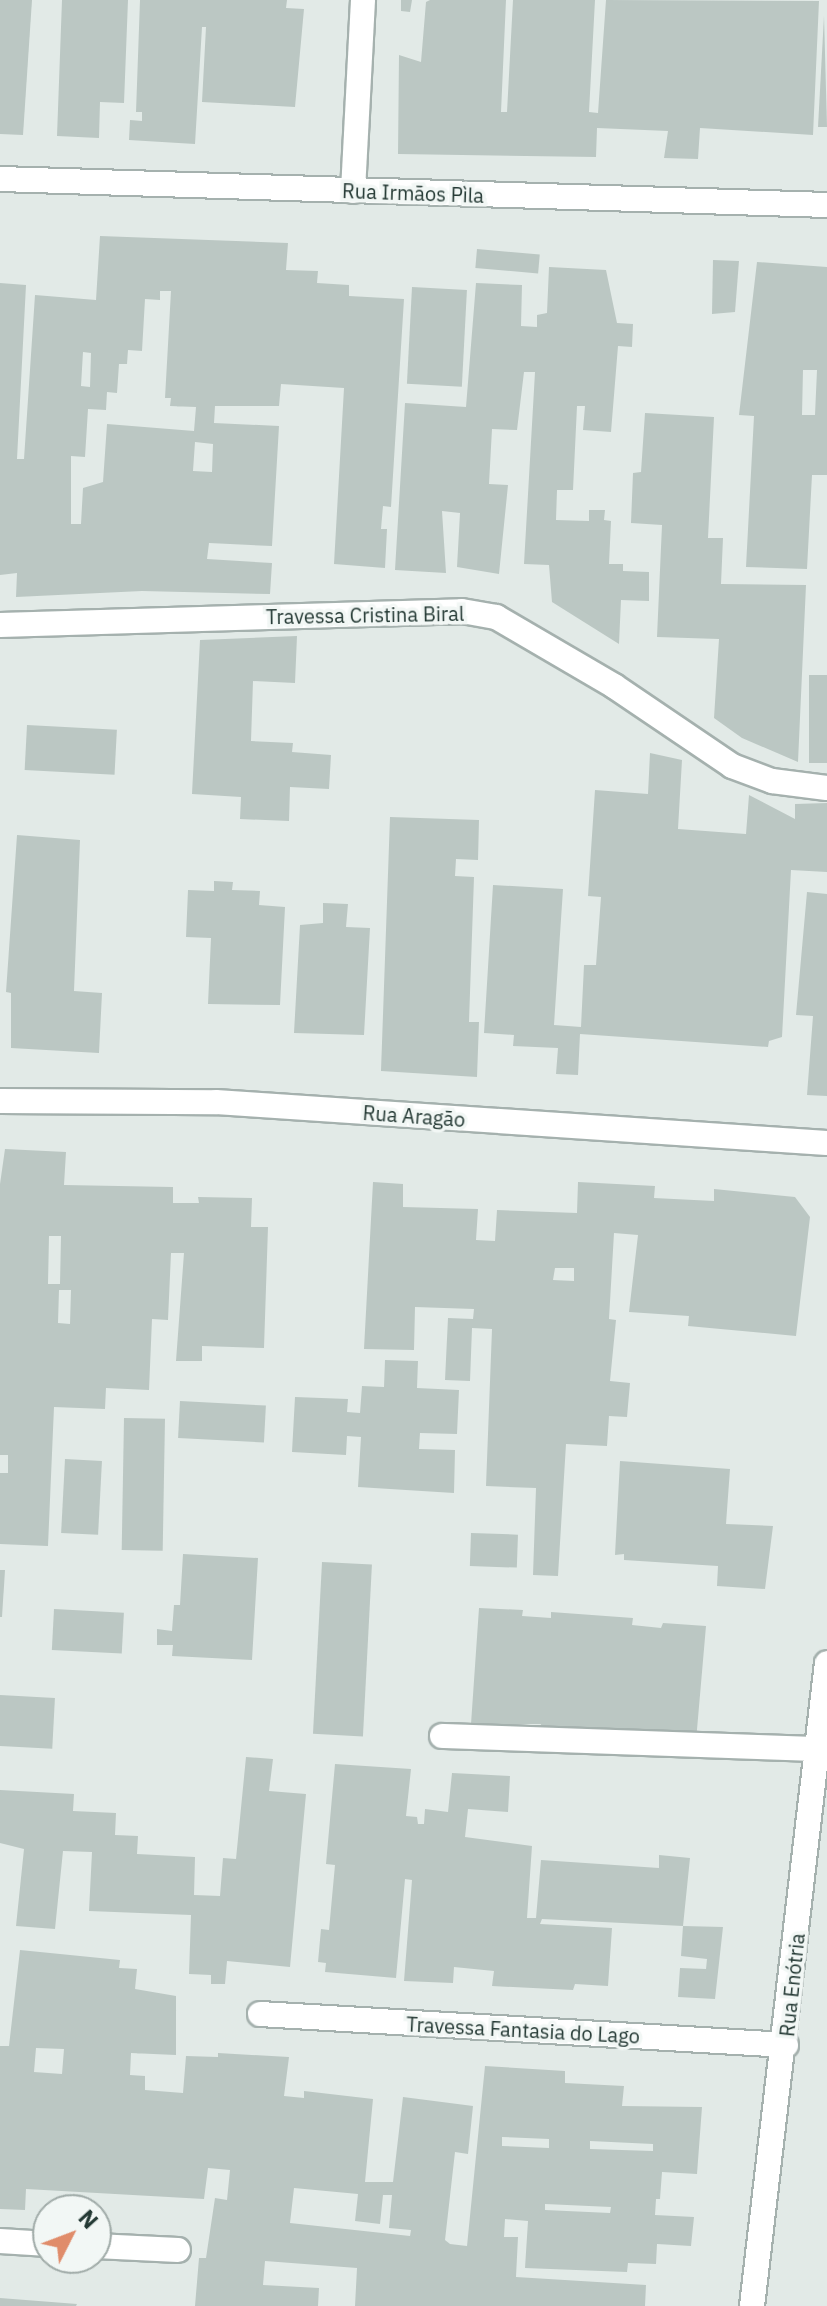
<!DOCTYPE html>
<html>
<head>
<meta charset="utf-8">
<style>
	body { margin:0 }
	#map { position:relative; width:827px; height:2306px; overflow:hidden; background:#e2eae7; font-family:"IBM Plex Sans",sans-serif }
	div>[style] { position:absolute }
	.building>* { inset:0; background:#bbc7c3; transform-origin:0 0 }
	.roads { filter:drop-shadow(2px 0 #a5b1ae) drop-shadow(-2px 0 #a5b1ae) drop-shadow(0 2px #a5b1ae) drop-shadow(0 -2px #a5b1ae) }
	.minor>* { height:24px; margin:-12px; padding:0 12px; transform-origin:12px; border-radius:12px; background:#fff }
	span { translate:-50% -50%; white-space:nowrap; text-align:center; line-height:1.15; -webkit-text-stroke:7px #f2f7f5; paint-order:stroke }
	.street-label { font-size:20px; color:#243934 }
	.north { position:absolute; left:32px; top:2194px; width:80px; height:80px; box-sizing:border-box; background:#f2f7f5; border:2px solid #a0aba8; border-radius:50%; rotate:48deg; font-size:22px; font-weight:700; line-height:32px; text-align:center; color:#243934 }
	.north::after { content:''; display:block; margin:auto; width:28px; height:36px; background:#e08c6a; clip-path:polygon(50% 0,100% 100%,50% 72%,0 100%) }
</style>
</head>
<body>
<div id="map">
	<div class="building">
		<div style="clip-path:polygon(0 0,32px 0,23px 135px,0 134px)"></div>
		<div style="clip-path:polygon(62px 0,128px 0,124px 103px,100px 102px,99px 138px,57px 136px)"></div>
		<div style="clip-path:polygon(140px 0,287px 0,286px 8px,304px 9px,295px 107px,202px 102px,206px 27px,202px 27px,195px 144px,129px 140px,130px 120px,142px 121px,142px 112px,136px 112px)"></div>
		<div style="clip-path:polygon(401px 0,412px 0,410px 12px,401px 11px)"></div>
		<div style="clip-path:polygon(430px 0,506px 0,501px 112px,507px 112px,513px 0,595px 0,589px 112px,598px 113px,606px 0,819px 1px,813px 135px,700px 128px,698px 159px,664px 158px,668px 131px,597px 128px,596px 157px,398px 154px,399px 55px,421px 62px,426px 2px)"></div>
		<div style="clip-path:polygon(824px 16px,827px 127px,818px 127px)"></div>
		<div style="clip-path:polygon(evenodd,100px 236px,288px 243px,286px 270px,318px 271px,317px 283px,349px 285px,349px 296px,404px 299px,391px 507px,383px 506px,381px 529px,387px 529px,385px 568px,334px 564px,344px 388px,281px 384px,279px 406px,215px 406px,214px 423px,279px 426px,272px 546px,209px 543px,207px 559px,272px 563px,270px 594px,142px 591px,16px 597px,17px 573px,0 575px,0 283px,26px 285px,17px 459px,24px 459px,35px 295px,96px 300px,100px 236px,160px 291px,171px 291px,165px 398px,171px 398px,170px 406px,196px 407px,194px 431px,107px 424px,103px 482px,83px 488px,81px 524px,71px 524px,71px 456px,85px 457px,88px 409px,106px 410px,107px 392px,117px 393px,119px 364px,127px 364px,128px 350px,142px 351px,145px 299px,160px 300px,160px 291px,100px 236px,83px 352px,91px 353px,90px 387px,81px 386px,83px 352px,100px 236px,195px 442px,213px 444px,212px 472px,193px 471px,195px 442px)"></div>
		<div style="left:477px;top:249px;width:63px;height:19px;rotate:5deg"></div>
		<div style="clip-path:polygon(713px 260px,739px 261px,735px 312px,712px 314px)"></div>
		<div style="clip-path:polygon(evenodd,757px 262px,827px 267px,827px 475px,812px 475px,807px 569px,746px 567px,754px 416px,739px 415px,757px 262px,803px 370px,817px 370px,815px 415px,802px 415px,803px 370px)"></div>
		<div style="clip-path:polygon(549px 267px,606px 270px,617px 323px,633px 324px,632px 347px,618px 346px,611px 432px,583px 430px,585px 406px,577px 406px,573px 490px,557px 490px,556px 520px,589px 521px,589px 510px,605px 510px,604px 520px,611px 521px,609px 564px,623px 564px,623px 571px,649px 572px,649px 601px,621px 600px,619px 644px,552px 602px,549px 565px,524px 564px,535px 372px,524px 372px,517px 430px,492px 429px,489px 484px,508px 485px,499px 574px,457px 567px,460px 513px,442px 511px,446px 573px,395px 570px,405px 403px,466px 407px,476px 283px,522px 285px,521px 326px,537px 327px,537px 315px,547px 313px)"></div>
		<div style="left:412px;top:287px;width:55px;height:97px;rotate:3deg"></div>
		<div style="clip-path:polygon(645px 413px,714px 417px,708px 538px,723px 538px,721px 584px,806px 585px,798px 762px,742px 738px,714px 718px,719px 639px,657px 637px,662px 525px,631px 523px,633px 473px,641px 472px)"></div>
		<div style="clip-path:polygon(297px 636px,295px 683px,253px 681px,251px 741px,293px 743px,292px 752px,331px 755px,329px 789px,290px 787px,289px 821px,240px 819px,241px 797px,192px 794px,200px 640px)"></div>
		<div style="left:809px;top:675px;width:18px;height:88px"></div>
		<div style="left:27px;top:725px;width:90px;height:45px;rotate:3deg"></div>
		<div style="clip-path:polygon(650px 753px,682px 760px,678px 829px,746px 834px,749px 795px,795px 819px,795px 804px,827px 803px,827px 872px,791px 870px,782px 1037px,769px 1041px,768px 1047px,580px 1034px,578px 1075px,556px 1074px,558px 1048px,513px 1046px,514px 1035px,484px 1033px,493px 885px,563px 889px,554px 1025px,581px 1027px,584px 965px,596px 965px,601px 897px,588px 896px,595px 790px,648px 794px)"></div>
		<div style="clip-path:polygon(390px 817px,479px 820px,478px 860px,456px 859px,455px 876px,474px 877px,469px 1022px,479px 1022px,477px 1077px,381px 1071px)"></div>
		<div style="clip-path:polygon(17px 835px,80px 840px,74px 991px,102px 993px,99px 1053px,11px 1048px,11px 993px,6px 992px)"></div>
		<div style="clip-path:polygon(214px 881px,233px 882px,232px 890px,260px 891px,259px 905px,285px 907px,280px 1005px,208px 1004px,211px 938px,186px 937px,188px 890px,214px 891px)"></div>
		<div style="clip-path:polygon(807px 892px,827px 894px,827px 1096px,807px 1095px,813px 1016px,796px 1015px)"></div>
		<div style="clip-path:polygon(323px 903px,348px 904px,346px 927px,370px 928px,364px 1035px,294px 1033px,300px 925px,323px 923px)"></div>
		<div style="clip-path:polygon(evenodd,5px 1149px,66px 1152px,64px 1185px,173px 1187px,173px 1203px,199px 1203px,198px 1197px,252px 1198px,251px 1227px,268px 1227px,264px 1348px,202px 1346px,202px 1361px,176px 1361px,184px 1253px,171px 1253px,168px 1320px,152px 1319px,149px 1390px,106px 1388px,105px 1409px,54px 1407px,48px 1546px,0 1544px,0 1473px,8px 1473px,8px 1455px,0 1455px,0 1184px,5px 1149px,49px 1236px,61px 1236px,60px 1284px,48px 1284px,49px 1236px,5px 1149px,59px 1290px,71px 1290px,70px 1324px,58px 1323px,59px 1290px)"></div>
		<div style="clip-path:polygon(evenodd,373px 1182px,403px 1184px,403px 1207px,478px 1209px,476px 1240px,495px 1241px,497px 1210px,577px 1213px,578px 1182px,655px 1186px,654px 1198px,714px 1201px,714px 1189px,795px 1197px,810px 1217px,796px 1336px,688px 1326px,689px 1316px,629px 1312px,638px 1235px,614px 1233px,609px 1319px,616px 1320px,610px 1381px,630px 1383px,627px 1417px,609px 1416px,607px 1446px,566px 1444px,558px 1576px,533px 1575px,536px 1488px,486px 1486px,492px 1329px,472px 1328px,470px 1381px,445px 1380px,448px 1318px,473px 1319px,474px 1309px,415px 1307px,414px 1350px,364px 1349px,373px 1182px,555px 1268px,574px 1268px,574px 1281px,553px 1280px,555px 1268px)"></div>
		<div style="clip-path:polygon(385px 1360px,418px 1361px,417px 1388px,459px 1390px,457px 1434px,420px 1433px,419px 1449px,455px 1450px,454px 1493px,358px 1487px,361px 1437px,347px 1436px,346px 1455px,292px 1452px,295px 1397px,348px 1399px,347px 1412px,360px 1413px,362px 1386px,384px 1387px)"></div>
		<div style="left:180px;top:1401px;width:86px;height:37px;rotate:3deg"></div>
		<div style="left:124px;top:1418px;width:41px;height:132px;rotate:1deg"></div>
		<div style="left:65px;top:1459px;width:37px;height:74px;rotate:3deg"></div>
		<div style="clip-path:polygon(620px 1461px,730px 1469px,726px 1524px,773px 1526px,765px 1589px,717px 1586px,718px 1566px,624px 1560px,624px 1554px,615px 1555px)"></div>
		<div style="left:471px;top:1533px;width:47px;height:33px;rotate:2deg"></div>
		<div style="clip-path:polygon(183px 1554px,258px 1558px,252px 1660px,172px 1656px,173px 1645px,157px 1645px,157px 1629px,172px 1631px,174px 1605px,180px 1605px)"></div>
		<div style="left:322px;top:1562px;width:50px;height:172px;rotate:3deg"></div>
		<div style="clip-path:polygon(0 1570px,5px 1570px,2px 1617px,0 1617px)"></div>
		<div style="clip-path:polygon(479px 1608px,523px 1610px,522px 1616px,551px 1618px,551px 1612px,633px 1618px,632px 1625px,661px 1628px,663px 1623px,706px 1626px,696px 1741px,596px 1735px,596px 1729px,540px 1730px,541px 1724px,471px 1724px)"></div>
		<div style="left:54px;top:1609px;width:70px;height:41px;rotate:3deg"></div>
		<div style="left:0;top:1695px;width:55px;height:51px;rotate:3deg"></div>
		<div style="clip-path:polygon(246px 1757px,273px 1759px,269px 1791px,306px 1794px,290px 1967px,227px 1961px,225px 1984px,211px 1984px,211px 1975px,189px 1974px,191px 1915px,89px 1911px,92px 1852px,63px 1851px,55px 1929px,16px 1926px,24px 1849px,0 1843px,0 1790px,74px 1794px,73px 1811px,116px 1813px,115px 1835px,138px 1836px,137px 1854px,195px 1857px,194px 1895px,220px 1896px,223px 1858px,236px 1859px)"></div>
		<div style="clip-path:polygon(335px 1764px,411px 1769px,406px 1816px,417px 1817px,418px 1824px,424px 1824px,425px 1809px,448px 1812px,452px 1773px,510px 1776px,508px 1812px,468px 1809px,465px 1837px,532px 1846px,527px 1918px,536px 1918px,541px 1860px,659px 1868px,659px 1855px,690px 1858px,683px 1926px,542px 1919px,540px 1924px,612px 1928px,608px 1986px,575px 1984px,573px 1990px,492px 1986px,494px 1971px,454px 1967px,453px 1983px,404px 1981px,412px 1880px,405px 1879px,396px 1978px,325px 1972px,326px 1963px,318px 1962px,321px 1929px,329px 1930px,335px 1865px,326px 1864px)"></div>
		<div style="clip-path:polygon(683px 1926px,723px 1927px,715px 1999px,678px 1997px,680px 1968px,706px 1969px,707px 1959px,681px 1956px)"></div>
		<div style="clip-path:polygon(evenodd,20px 1950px,120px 1960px,119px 1968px,137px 1969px,135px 1989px,176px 1996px,176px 2055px,131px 2053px,130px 2075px,145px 2076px,145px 2090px,183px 2093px,186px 2056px,218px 2057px,218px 2053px,289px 2057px,284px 2096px,304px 2098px,304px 2091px,373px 2099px,365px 2182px,393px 2182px,403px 2097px,473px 2106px,468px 2154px,455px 2152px,445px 2240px,450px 2244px,467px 2246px,485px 2066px,565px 2071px,565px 2083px,624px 2086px,622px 2106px,702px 2107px,697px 2174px,662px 2172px,660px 2199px,656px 2199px,655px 2215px,694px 2217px,691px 2246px,657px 2244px,656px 2264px,628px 2263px,627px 2272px,525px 2268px,528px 2221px,505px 2219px,504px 2237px,518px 2237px,516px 2277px,646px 2285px,645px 2306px,355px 2306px,357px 2268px,265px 2261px,263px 2285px,319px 2288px,318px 2306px,195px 2306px,199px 2258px,206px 2258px,215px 2198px,227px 2200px,230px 2170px,208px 2168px,204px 2199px,26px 2189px,25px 2210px,0 2209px,0 2046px,9px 2046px,20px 1950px,36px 2048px,64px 2049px,62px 2074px,34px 2072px,36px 2048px,20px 1950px,502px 2137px,549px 2139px,549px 2148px,502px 2146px,502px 2137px,20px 1950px,590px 2141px,653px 2144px,653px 2151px,590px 2149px,590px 2141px,20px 1950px,294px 2188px,358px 2194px,355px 2221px,380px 2224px,383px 2195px,392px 2195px,389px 2228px,411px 2230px,410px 2236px,290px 2223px,294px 2188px,20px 1950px,545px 2204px,611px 2207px,610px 2213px,545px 2210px,545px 2204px)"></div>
		<div style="clip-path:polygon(0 2298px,77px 2304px,76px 2306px,0 2306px)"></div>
	</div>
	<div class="roads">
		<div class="minor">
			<div style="left:0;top:179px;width:827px;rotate:1.8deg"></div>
			<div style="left:353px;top:191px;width:191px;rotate:-87deg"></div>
			<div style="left:0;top:625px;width:462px;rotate:-1.7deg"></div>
			<div style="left:462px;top:611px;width:35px;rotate:10deg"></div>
			<div style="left:496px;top:617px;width:137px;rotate:30.3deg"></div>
			<div style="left:614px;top:686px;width:143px;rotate:34.1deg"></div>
			<div style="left:732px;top:766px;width:43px;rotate:20.6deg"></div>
			<div style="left:772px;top:781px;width:55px;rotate:7.3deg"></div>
			<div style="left:0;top:1101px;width:216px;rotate:0.3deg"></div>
			<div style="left:216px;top:1102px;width:612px;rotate:3.84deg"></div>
			<div style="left:442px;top:1736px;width:375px;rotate:2deg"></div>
			<div style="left:260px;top:2014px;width:527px;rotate:3.37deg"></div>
			<div style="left:0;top:2241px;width:48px;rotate:3.6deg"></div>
			<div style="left:96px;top:2246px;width:82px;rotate:2.8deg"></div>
			<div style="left:752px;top:2306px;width:647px;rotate:-83.35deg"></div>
		</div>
	</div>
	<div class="street-label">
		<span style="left:413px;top:193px;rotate:2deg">Rua Irmãos Pìla</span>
		<span style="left:365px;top:615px;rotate:-1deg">Travessa Cristina Biral</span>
		<span style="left:414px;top:1116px;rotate:4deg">Rua Aragão</span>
		<span style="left:792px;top:1985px;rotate:-84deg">Rua Enótria</span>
		<span style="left:523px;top:2030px;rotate:3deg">Travessa Fantasia do Lago</span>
	</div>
	<div class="north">N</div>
</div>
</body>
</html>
